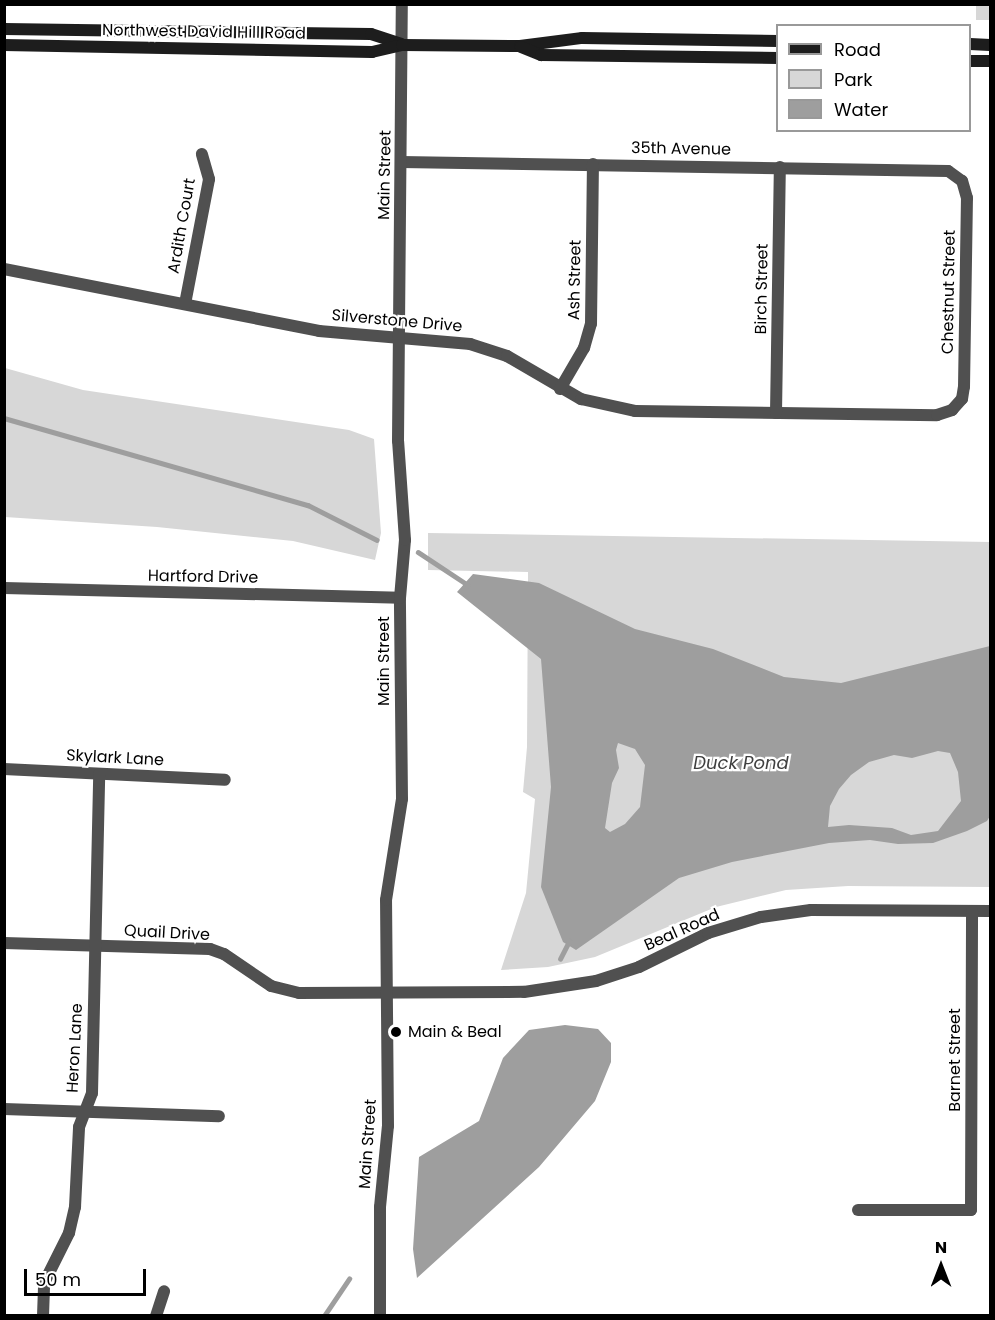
<!DOCTYPE html>
<html>
<head>
<meta charset="utf-8">
<style>
	body { margin:0 }
	#map { position:relative; width:995px; height:1320px; overflow:hidden; background:#fff; font-family:Poppins,sans-serif }
	div>[style] { position:absolute }
	.green>* { inset:0; background:#d7d7d7; transform-origin:0 0 }
	.water>* { inset:0; background:#9e9e9e }
	.stream>* { height:4.5px; margin:-2.25px; padding:0 2.25px; transform-origin:2.25px; border-radius:2.25px; background:#9e9e9e }
	.street>* { height:12px; margin:-6px; padding:0 6px; transform-origin:6px; border-radius:6px; background:#505050 }
	.secondary>* { height:12px; margin:-6px; padding:0 6px; transform-origin:6px; border-radius:6px; background:#1d1d1d }
	.dots>* { width:16px; height:16px; translate:-50% -50%; box-sizing:border-box; border:3px solid #fff; border-radius:50% }
	span { translate:-50% -50%; white-space:nowrap; text-align:center; line-height:1.15; -webkit-text-stroke:4.5px #fff; paint-order:stroke }
	.street-label { font-size:16px; color:#000 }
	.poi-label { font-size:16px; color:#000 }
	.left { translate:0 -50%; text-align:left }
	.water-label { font-size:18px; color:#3f3f3f; font-style:italic }
	.frame { position:absolute; inset:0; border:6px solid #000; pointer-events:none }
	.legend { position:absolute; left:776px; top:24px; width:195px; height:108px; box-sizing:border-box; background:#fff; border:2px solid #999; margin:0; padding:8px 10px; list-style:none; font-size:18px; color:#000 }
	.legend li { display:flex; align-items:center; gap:12px; height:30px }
	.legend b { width:30px; border:2px solid #999 }
	.north { position:absolute; left:911px; top:1236px; width:60px; height:60px; -webkit-text-stroke:4px #fff; paint-order:stroke; rotate:0deg; font-size:16px; font-weight:700; line-height:24px; text-align:center; color:#000 }
	.north::after { content:''; display:block; margin:auto; width:21px; height:27px; background:#000; clip-path:polygon(50% 0,100% 100%,50% 72%,0 100%) }
	.scale { position:absolute; left:24px; top:1269px; width:122px; height:27px; box-sizing:border-box; border:3px solid #000; border-top:0; padding-left:8px; font-size:18px; line-height:21px; white-space:nowrap; color:#000; -webkit-text-stroke:4px #fff; paint-order:stroke }
</style>
</head>
<body>
<div id="map">
	<div class="green">
		<div style="left:976px;top:5px;width:14px;height:15px"></div>
		<div style="clip-path:polygon(5px 368px,83px 390px,349px 430px,374px 439px,381px 533px,375px 560px,293px 541px,157px 527px,5px 517px)"></div>
		<div style="clip-path:polygon(428px 533px,990px 542px,990px 887px,848px 886px,786px 890px,716px 907px,595px 957px,548px 967px,501px 970px,526px 893px,535px 799px,523px 792px,527px 747px,528px 572px,428px 570px)"></div>
	</div>
	<div class="water">
		<div style="clip-path:polygon(evenodd,473px 574px,539px 583px,635px 629px,713px 649px,784px 677px,841px 683px,990px 646px,990px 816px,987px 821px,967px 831px,933px 843px,898px 844px,870px 840px,829px 843px,732px 862px,679px 878px,576px 950px,563px 942px,541px 887px,551px 787px,541px 659px,457px 592px,473px 574px,618px 743px,635px 749px,645px 765px,640px 807px,625px 824px,610px 832px,605px 828px,612px 783px,619px 768px,616px 750px,618px 743px,473px 574px,938px 751px,950px 753px,958px 772px,961px 801px,938px 831px,911px 835px,892px 828px,849px 825px,828px 827px,830px 806px,839px 789px,851px 775px,869px 762px,894px 755px,912px 758px,938px 751px)"></div>
		<div style="clip-path:polygon(565px 1025px,598px 1029px,611px 1043px,611px 1062px,595px 1101px,539px 1167px,417px 1278px,413px 1249px,419px 1157px,479px 1121px,503px 1058px,529px 1030px)"></div>
	</div>
	<div class="stream">
		<div style="left:4px;top:418px;width:316px;rotate:16deg"></div>
		<div style="left:308px;top:505px;width:77px;rotate:26.9deg"></div>
		<div style="left:418px;top:552px;width:60px;rotate:33.4deg"></div>
		<div style="left:560px;top:959px;width:20px;rotate:-63deg"></div>
		<div style="left:324px;top:1316px;width:45px;rotate:-56deg"></div>
	</div>
	<div class="street">
		<div style="left:4px;top:269px;width:321px;rotate:11.1deg"></div>
		<div style="left:319px;top:331px;width:152px;rotate:4.9deg"></div>
		<div style="left:470px;top:344px;width:39px;rotate:18deg"></div>
		<div style="left:507px;top:356px;width:86px;rotate:30.2deg"></div>
		<div style="left:581px;top:399px;width:55px;rotate:12.5deg"></div>
		<div style="left:635px;top:411px;width:302px;rotate:0.8deg"></div>
		<div style="left:937px;top:415px;width:16px;rotate:-18deg"></div>
		<div style="left:952px;top:410px;width:15px;rotate:-48deg"></div>
		<div style="left:962px;top:399px;width:12px;rotate:-81deg"></div>
		<div style="left:964px;top:387px;width:189px;rotate:-89.1deg"></div>
		<div style="left:967px;top:198px;width:18px;rotate:-106deg"></div>
		<div style="left:962px;top:181px;width:17px;rotate:-144deg"></div>
		<div style="left:948px;top:171px;width:547px;rotate:-179.06deg"></div>
		<div style="left:185px;top:304px;width:127px;rotate:-79.1deg"></div>
		<div style="left:209px;top:179px;width:26px;rotate:-106deg"></div>
		<div style="left:560px;top:389px;width:48px;rotate:-59.7deg"></div>
		<div style="left:584px;top:348px;width:25px;rotate:-74deg"></div>
		<div style="left:591px;top:324px;width:160px;rotate:-89.3deg"></div>
		<div style="left:776px;top:413px;width:246px;rotate:-89.1deg"></div>
		<div style="left:4px;top:588px;width:396px;rotate:1.4deg"></div>
		<div style="left:4px;top:769px;width:221px;rotate:2.8deg"></div>
		<div style="left:4px;top:943px;width:206px;rotate:1.7deg"></div>
		<div style="left:210px;top:949px;width:15px;rotate:20deg"></div>
		<div style="left:224px;top:954px;width:57px;rotate:34.2deg"></div>
		<div style="left:271px;top:986px;width:29px;rotate:14deg"></div>
		<div style="left:299px;top:993px;width:225px;rotate:-0.3deg"></div>
		<div style="left:524px;top:992px;width:73px;rotate:-8.7deg"></div>
		<div style="left:596px;top:981px;width:45px;rotate:-18deg"></div>
		<div style="left:639px;top:967px;width:77px;rotate:-26.2deg"></div>
		<div style="left:708px;top:933px;width:55px;rotate:-16.8deg"></div>
		<div style="left:761px;top:917px;width:50px;rotate:-8deg"></div>
		<div style="left:811px;top:910px;width:179px;rotate:0.3deg"></div>
		<div style="left:4px;top:1109px;width:215px;rotate:1.9deg"></div>
		<div style="left:858px;top:1210px;width:113px"></div>
		<div style="left:971px;top:1210px;width:299px;rotate:-89.8deg"></div>
		<div style="left:43px;top:1316px;width:33px;rotate:-88deg"></div>
		<div style="left:44px;top:1283px;width:56px;rotate:-63.4deg"></div>
		<div style="left:69px;top:1233px;width:27px;rotate:-77deg"></div>
		<div style="left:75px;top:1207px;width:80px;rotate:-87.1deg"></div>
		<div style="left:79px;top:1127px;width:36px;rotate:-69deg"></div>
		<div style="left:92px;top:1093px;width:319px;rotate:-88.7deg"></div>
		<div style="left:156px;top:1316px;width:26px;rotate:-72deg"></div>
		<div style="left:380px;top:1316px;width:109px;rotate:-90deg"></div>
		<div style="left:380px;top:1207px;width:81px;rotate:-84.4deg"></div>
		<div style="left:388px;top:1126px;width:226px;rotate:-90.5deg"></div>
		<div style="left:386px;top:900px;width:102px;rotate:-81deg"></div>
		<div style="left:402px;top:799px;width:201px;rotate:-90.6deg"></div>
		<div style="left:400px;top:598px;width:58px;rotate:-85.1deg"></div>
		<div style="left:405px;top:540px;width:99px;rotate:-94deg"></div>
		<div style="left:398px;top:441px;width:437px;rotate:-89.5deg"></div>
	</div>
	<div class="secondary">
		<div style="left:4px;top:29px;width:367px;rotate:0.8deg"></div>
		<div style="left:371px;top:34px;width:32px;rotate:18deg"></div>
		<div style="left:970px;top:44px;width:20px;rotate:3deg"></div>
		<div style="left:4px;top:45px;width:368px;rotate:1.1deg"></div>
		<div style="left:372px;top:52px;width:31px;rotate:-13deg"></div>
		<div style="left:402px;top:45px;width:118px;rotate:0.5deg"></div>
		<div style="left:520px;top:46px;width:63px;rotate:-7.4deg"></div>
		<div style="left:582px;top:38px;width:196px;rotate:0.9deg"></div>
		<div style="left:521px;top:47px;width:22px;rotate:22deg"></div>
		<div style="left:541px;top:55px;width:237px;rotate:0.7deg"></div>
		<div style="left:970px;top:61px;width:20px"></div>
	</div>
	<div class="dots">
		<div style="left:396px;top:1032px;background:#000"></div>
	</div>
	<div class="street-label">
		<span style="left:204px;top:32px;rotate:1deg">Northwest David Hill Road</span>
		<span style="left:681px;top:149px;rotate:1deg">35th Avenue</span>
		<span style="left:385px;top:175px;rotate:-89deg">Main Street</span>
		<span style="left:182px;top:226px;rotate:-80deg">Ardith Court</span>
		<span style="left:575px;top:280px;rotate:-89deg">Ash Street</span>
		<span style="left:762px;top:289px;rotate:-89deg">Birch Street</span>
		<span style="left:949px;top:292px;rotate:-89deg">Chestnut Street</span>
		<span style="left:397px;top:321px;rotate:5deg">Silverstone Drive</span>
		<span style="left:203px;top:577px;rotate:1deg">Hartford Drive</span>
		<span style="left:384px;top:661px;rotate:-90deg">Main Street</span>
		<span style="left:115px;top:758px;rotate:3deg">Skylark Lane</span>
		<span style="left:682px;top:930px;rotate:-24deg">Beal Road</span>
		<span style="left:167px;top:933px;rotate:3deg">Quail Drive</span>
		<span style="left:75px;top:1048px;rotate:-87deg">Heron Lane</span>
		<span style="left:955px;top:1060px;rotate:-90deg">Barnet Street</span>
		<span style="left:368px;top:1144px;rotate:-86deg">Main Street</span>
	</div>
	<div class="poi-label">
		<span class="left" style="left:408px;top:1032px">Main &amp; Beal</span>
	</div>
	<div class="water-label">
		<span style="left:741px;top:763px">Duck Pond</span>
	</div>
	<div class="frame"></div>
	<ul class="legend">
	<li><b style="height:8px;background:#1d1d1d"></b>Road</li>
	<li><b style="height:16px;background:#d7d7d7"></b>Park</li>
	<li><b style="height:16px;background:#9e9e9e"></b>Water</li>
	</ul>
	<div class="north">N</div>
	<div class="scale">50 m</div>
</div>
</body>
</html>
